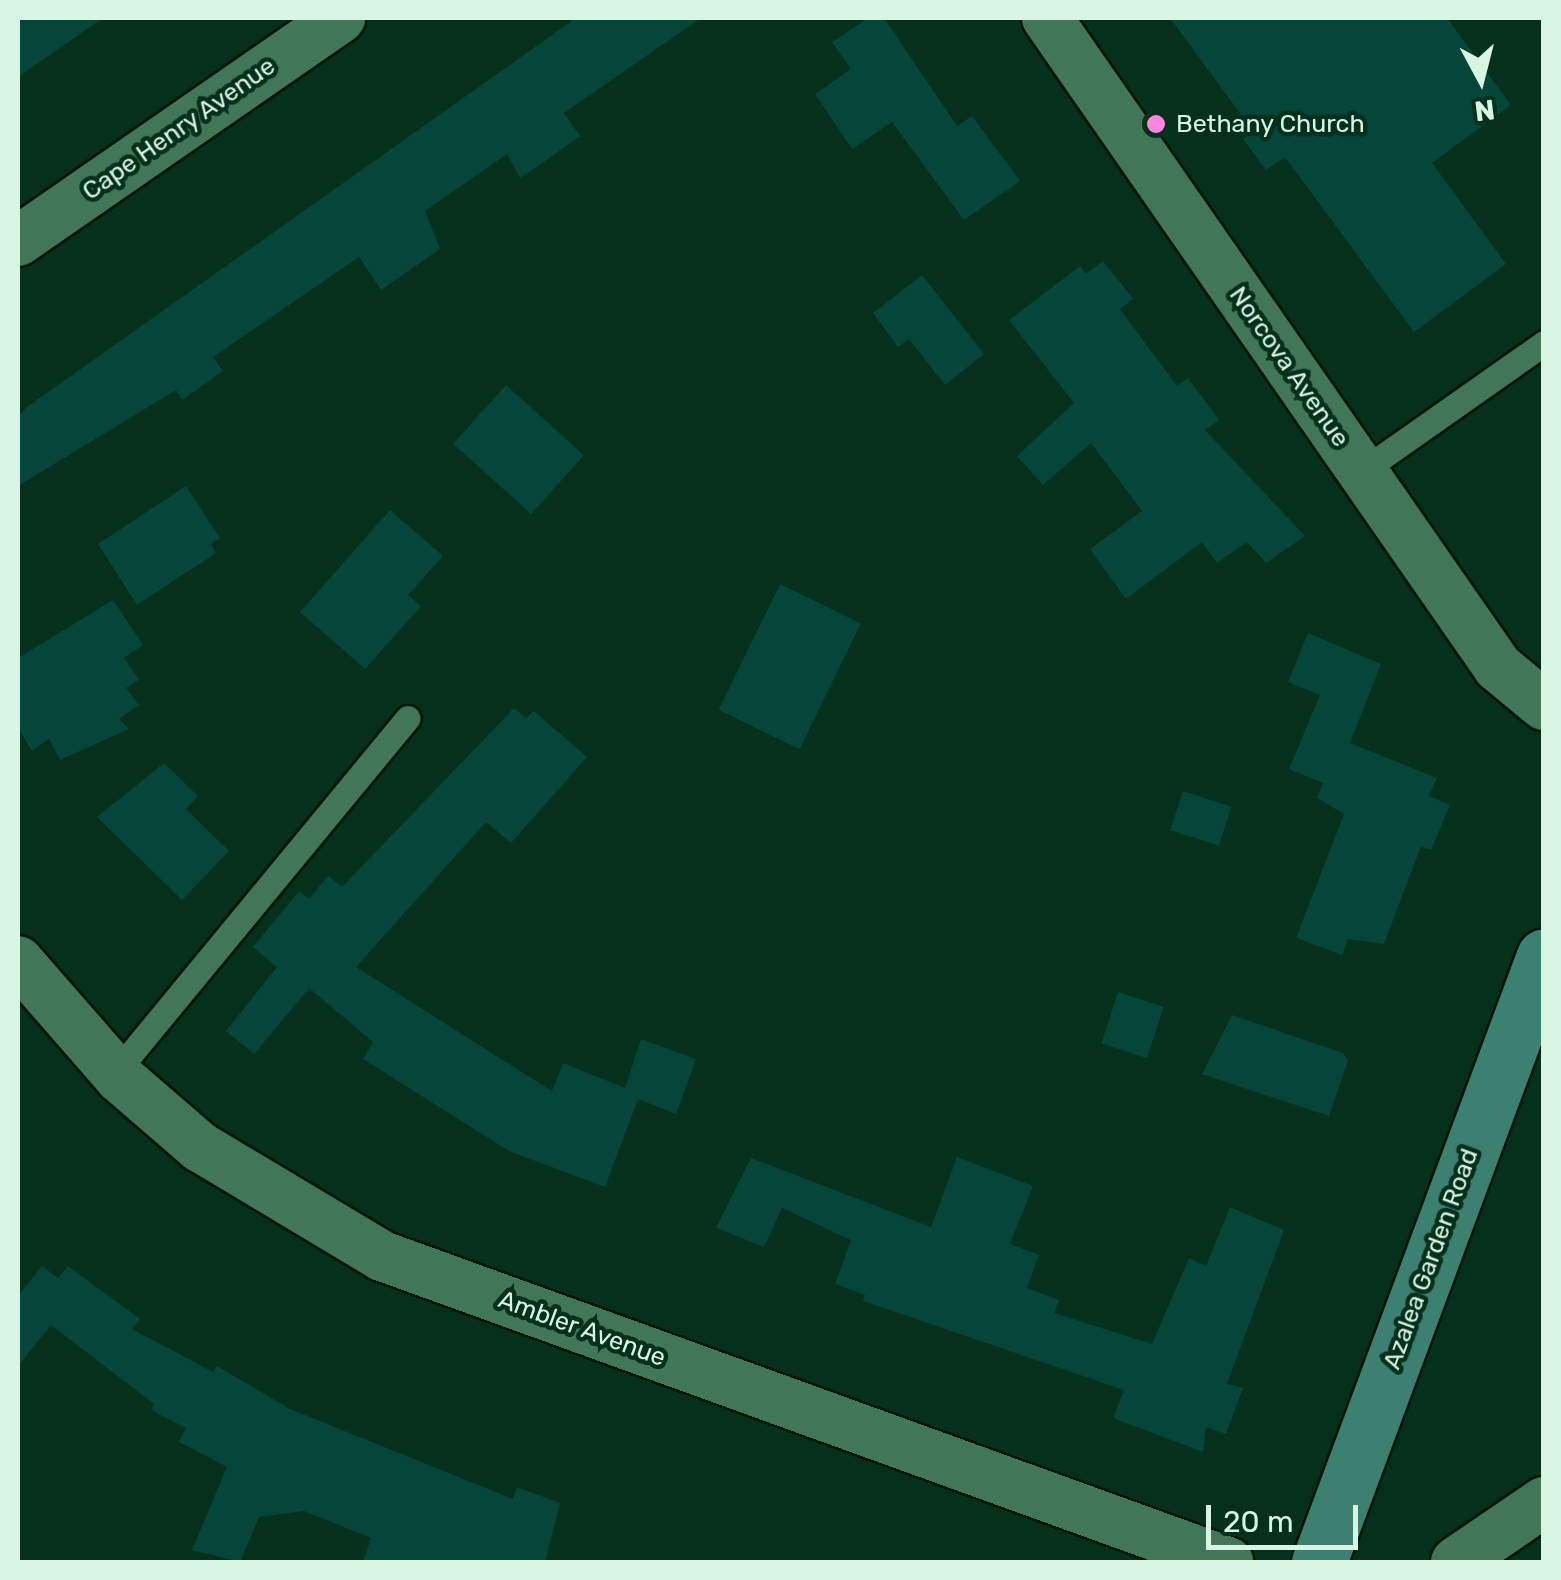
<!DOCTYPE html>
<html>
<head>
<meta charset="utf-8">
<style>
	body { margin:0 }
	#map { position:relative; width:1561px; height:1580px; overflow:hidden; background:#05301b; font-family:Rubik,sans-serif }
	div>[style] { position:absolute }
	.building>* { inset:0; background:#05453a; transform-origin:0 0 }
	.roads { filter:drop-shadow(2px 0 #001608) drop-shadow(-2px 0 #001608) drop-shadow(0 2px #001608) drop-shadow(0 -2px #001608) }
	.service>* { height:25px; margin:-12.5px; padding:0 12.5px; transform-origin:12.5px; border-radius:12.5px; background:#417758 }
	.minor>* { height:50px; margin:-25px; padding:0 25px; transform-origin:25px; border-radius:25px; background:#417758 }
	.secondary>* { height:55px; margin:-27.5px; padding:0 27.5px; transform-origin:27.5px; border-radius:27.5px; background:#3c8072 }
	.dots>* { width:28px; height:28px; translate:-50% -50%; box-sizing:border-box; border:5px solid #05301b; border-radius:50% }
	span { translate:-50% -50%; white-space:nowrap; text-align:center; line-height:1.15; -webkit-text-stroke:9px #05301b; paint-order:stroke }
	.poi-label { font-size:25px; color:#d8f4e2 }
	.left { translate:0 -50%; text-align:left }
	.street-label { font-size:25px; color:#d8f4e2 }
	.frame { position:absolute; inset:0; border:20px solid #d8f4e2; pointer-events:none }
	.north { position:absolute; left:1431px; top:30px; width:100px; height:100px; -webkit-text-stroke:8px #05301b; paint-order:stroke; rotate:173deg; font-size:28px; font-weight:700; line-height:40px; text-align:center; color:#d8f4e2 }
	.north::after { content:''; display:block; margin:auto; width:35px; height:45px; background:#d8f4e2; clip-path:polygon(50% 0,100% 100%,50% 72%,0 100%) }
	.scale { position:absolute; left:1206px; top:1505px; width:152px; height:45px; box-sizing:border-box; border:5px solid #d8f4e2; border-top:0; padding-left:12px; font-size:30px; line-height:35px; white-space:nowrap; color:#d8f4e2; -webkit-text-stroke:8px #05301b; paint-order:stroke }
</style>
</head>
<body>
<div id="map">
	<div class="building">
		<div style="clip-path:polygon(18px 18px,103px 18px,18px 77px)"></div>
		<div style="clip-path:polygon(576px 18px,701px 18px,564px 113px,580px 136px,541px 164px,520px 178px,507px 154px,425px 211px,440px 249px,381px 290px,359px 257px,213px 357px,223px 371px,182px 400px,176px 390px,18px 486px,18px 416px,27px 407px)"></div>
		<div style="clip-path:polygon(868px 18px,884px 18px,957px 126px,972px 116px,1020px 181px,964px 220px,892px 122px,852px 149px,815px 94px,851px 69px,832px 42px)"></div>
		<div style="clip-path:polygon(1170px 18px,1447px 18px,1511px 105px,1432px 163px,1506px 264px,1414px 332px,1285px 157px,1266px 170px,1243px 139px,1253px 131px)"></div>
		<div style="clip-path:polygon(1103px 261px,1133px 299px,1120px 309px,1177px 386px,1188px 378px,1219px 420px,1205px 430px,1305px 536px,1266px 563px,1247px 542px,1217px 563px,1202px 542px,1126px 599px,1090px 549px,1142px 511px,1091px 443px,1043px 485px,1017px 456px,1074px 403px,1009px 320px,1080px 266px,1086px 274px)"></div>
		<div style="clip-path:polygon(922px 275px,984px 354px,945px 385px,909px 339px,898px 347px,873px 313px)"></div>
		<div style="left:506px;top:385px;width:105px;height:79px;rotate:42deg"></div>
		<div style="clip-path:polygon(186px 486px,220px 538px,211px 544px,216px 553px,137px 605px,98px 544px)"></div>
		<div style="clip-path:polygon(390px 510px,443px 556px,408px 595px,421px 606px,365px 669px,300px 612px)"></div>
		<div style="left:780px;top:584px;width:90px;height:140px;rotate:26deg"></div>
		<div style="clip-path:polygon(113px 600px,143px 645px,124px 658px,139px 680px,126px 688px,139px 705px,119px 719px,129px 729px,60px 760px,49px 739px,32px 751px,18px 728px,18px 658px)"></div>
		<div style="clip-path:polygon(1308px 633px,1381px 664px,1350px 743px,1437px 778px,1429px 796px,1450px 805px,1431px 850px,1421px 846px,1384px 944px,1348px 939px,1342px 955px,1296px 938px,1344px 814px,1317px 798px,1323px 783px,1289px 769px,1320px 695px,1288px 682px)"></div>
		<div style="clip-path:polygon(514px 708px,526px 718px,534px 711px,587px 757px,511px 843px,486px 822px,356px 967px,552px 1091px,563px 1063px,625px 1088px,641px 1039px,696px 1059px,676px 1114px,638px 1099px,605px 1187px,509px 1151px,363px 1059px,373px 1042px,309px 988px,254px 1054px,226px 1031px,277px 967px,253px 947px,299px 891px,309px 899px,328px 876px,342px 887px)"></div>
		<div style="clip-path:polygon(164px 763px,198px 796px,186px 809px,229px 851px,182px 900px,97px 817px)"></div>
		<div style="left:1183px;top:791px;width:51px;height:41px;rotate:18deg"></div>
		<div style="left:1118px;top:992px;width:48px;height:54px;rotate:18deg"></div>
		<div style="clip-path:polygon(1232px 1015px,1343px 1053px,1348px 1060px,1329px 1116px,1202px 1074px)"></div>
		<div style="clip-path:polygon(957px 1157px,1033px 1186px,1010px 1244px,1039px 1255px,1027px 1288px,1059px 1300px,1054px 1313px,1152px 1344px,1189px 1258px,1206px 1266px,1230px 1207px,1284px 1230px,1227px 1384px,1243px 1388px,1226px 1434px,1206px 1427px,1203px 1452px,1113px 1418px,1124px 1390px,863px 1301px,865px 1295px,835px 1284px,851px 1240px,782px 1208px,764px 1247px,716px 1228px,751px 1158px,931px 1227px)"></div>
		<div style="clip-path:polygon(42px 1266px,58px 1278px,68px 1266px,140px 1319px,132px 1329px,213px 1372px,217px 1366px,290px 1409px,513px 1499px,517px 1487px,560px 1503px,545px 1562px,363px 1562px,371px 1538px,304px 1511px,259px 1517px,240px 1562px,192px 1550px,227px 1467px,179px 1442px,186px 1428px,151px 1410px,154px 1404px,51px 1325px,18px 1366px,18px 1296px)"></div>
	</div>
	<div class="roads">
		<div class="service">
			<div style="left:1362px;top:471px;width:223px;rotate:-35.1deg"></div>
			<div style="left:115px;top:1073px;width:460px;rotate:-50.5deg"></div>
		</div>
		<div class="minor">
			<div style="left:1047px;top:18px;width:790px;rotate:55.2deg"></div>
			<div style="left:1498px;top:667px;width:60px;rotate:39.6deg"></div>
			<div style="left:18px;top:241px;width:392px;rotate:-34.7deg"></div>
			<div style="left:18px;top:961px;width:155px;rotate:48.9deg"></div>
			<div style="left:120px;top:1078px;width:106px;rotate:40.8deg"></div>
			<div style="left:200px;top:1147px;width:212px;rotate:30.9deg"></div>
			<div style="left:382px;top:1256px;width:900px;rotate:19.89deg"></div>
			<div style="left:1456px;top:1562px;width:107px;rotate:-34.3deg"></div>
		</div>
		<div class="secondary">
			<div style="left:1319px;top:1562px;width:646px;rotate:-69.63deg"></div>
		</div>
	</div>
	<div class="dots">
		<div style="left:1156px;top:124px;background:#fe86e1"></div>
	</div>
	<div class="poi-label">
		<span class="left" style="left:1176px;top:124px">Bethany Church</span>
	</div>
	<div class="street-label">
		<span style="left:179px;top:129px;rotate:-35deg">Cape Henry Avenue</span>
		<span style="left:1289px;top:367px;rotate:55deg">Norcova Avenue</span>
		<span style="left:1431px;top:1259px;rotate:-70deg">Azalea Garden Road</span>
		<span style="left:582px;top:1329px;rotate:20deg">Ambler Avenue</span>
	</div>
	<div class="frame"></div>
	<div class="north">N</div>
	<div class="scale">20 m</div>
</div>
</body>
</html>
